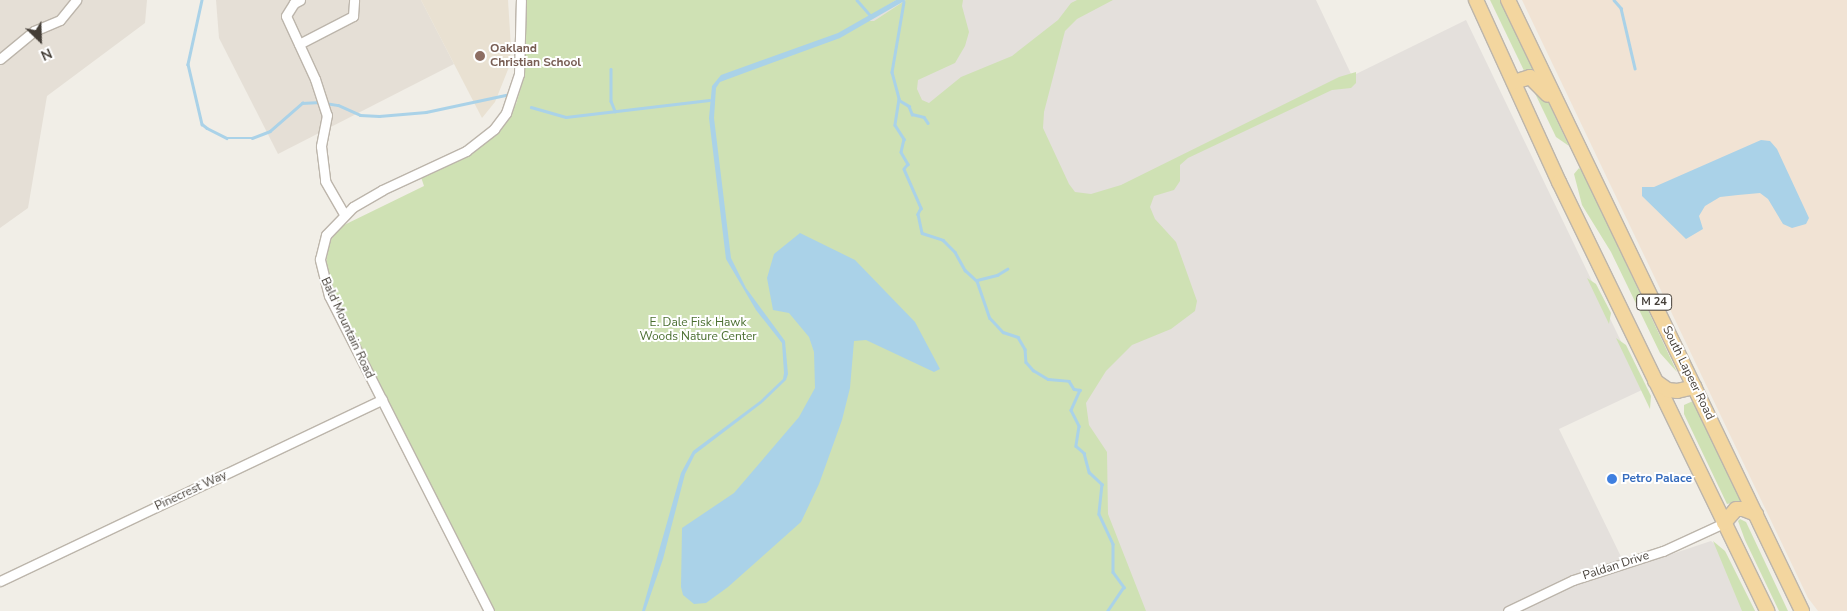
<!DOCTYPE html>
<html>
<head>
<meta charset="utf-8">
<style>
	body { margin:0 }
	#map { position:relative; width:1847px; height:611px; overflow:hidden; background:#f1eee7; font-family:"Nunito Sans",sans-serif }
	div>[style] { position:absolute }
	.residential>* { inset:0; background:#e5dfd6 }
	.commercial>* { inset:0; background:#f1e3d4 }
	.industrial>* { inset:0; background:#e4e0dc }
	.education>* { inset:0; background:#e9e1d2 }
	.green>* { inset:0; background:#cfe1b4 }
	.water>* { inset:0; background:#aad2e8 }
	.stream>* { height:2.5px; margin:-1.25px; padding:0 1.25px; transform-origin:1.25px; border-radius:1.25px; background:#aad2e8 }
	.roads { filter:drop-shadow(1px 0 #bcb5ab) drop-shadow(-1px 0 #bcb5ab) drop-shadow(0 1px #bcb5ab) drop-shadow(0 -1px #bcb5ab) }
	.street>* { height:9px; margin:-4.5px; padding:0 4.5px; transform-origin:4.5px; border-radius:4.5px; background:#fff }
	.primary>* { height:14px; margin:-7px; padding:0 7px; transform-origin:7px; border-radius:7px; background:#f3d69f }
	.dots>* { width:14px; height:14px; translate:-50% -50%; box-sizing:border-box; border:2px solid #fff; border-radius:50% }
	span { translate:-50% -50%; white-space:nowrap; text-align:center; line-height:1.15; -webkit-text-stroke:4px #fff; paint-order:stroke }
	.shield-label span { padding:1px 4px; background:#fff; border:1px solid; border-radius:4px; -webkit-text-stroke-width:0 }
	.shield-label { font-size:11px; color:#443e37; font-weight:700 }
	.education-label { font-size:12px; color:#785e54; font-weight:700 }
	.left { translate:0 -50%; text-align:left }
	.park-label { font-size:12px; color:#4b6f31 }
	.street-label { font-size:12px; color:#443e37 }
	.shop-label { font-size:12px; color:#366cbe; font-weight:700 }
	.north { position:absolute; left:15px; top:15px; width:50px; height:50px; -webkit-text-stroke:4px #fff; paint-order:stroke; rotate:156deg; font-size:14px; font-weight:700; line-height:20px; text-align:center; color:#443e37 }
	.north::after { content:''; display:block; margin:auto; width:18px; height:22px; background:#443e37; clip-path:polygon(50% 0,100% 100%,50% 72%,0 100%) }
</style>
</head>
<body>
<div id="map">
	<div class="residential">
		<div style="clip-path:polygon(0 0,147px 0,145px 23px,47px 96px,28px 208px,0 228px)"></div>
		<div style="clip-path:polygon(216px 0,421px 0,454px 64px,278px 154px,219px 38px)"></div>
	</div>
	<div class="commercial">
		<div style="clip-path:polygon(1522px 0,1847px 0,1847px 611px,1818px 611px,1808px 598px)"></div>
	</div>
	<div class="industrial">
		<div style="clip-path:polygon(852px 0,1316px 0,1352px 76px,1466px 20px,1644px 389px,1559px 429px,1627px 569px,1711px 541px,1726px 553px,1755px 611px,1141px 611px)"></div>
	</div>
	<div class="education">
		<div style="clip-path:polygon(421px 0,508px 0,511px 48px,509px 67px,495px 102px,482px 118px)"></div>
	</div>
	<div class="green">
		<div style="clip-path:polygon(526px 0,896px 0,862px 21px,874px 21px,906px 0,963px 0,962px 6px,969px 32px,965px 46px,955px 63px,918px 80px,917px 89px,922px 100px,929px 103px,961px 77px,1012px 56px,1058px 20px,1071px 3px,1077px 0,1113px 0,1077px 19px,1065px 31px,1044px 112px,1043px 128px,1069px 184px,1075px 192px,1091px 194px,1121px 185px,1339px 77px,1356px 72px,1356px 83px,1351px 88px,1332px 90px,1188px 158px,1180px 165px,1180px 181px,1174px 190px,1154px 196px,1150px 207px,1155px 219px,1176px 242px,1197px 301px,1195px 311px,1171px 329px,1132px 345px,1106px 371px,1086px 403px,1089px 425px,1107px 452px,1108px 514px,1146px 611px,495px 611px,340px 308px,326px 264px,329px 243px,340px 227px,424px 186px,421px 177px,469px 155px,501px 128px,516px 104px,525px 74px)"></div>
		<div style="clip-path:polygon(1490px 0,1500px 0,1569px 146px,1556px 137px)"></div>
		<div style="clip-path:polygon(1579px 168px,1583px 172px,1677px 372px,1660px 353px,1611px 252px,1582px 205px,1574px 174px)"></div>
		<div style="clip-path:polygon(1587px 278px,1596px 284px,1611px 313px,1609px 324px)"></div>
		<div style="clip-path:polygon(1616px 338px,1626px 345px,1651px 396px,1650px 409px)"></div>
		<div style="clip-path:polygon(1693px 401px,1740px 500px,1740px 501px,1727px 504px,1684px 414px,1684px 405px)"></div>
		<div style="clip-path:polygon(1740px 519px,1746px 522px,1788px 611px,1779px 611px,1745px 540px,1738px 521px)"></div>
		<div style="clip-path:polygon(1713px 541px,1725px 551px,1755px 611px,1742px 611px)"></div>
	</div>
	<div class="water">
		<div style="clip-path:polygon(896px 0,906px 0,840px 38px,720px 82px,716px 88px,714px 118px,731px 258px,746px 288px,785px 341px,788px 374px,786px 380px,762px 403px,695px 454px,685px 474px,663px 559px,645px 611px,642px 611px,681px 473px,693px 451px,760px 401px,783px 379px,784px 373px,782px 343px,756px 310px,726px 259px,709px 118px,712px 86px,721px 75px,838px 33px)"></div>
		<div style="clip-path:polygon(1761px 140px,1770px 141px,1777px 149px,1809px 218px,1806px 224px,1792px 228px,1783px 224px,1768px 199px,1760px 193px,1738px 195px,1720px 197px,1705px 206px,1699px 216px,1703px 229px,1686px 239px,1642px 196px,1642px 187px,1654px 187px)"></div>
		<div style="clip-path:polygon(800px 233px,855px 260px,915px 322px,940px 369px,934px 372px,866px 340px,854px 341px,850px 388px,842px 420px,819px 484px,801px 522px,728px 587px,706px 603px,694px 604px,683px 595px,681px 587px,682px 528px,734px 493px,799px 417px,815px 388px,814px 352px,809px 337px,789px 313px,773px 310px,767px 278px,774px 254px)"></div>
	</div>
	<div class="stream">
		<div style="left:202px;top:0;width:66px;rotate:102.3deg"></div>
		<div style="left:188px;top:64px;width:62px;rotate:76.9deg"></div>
		<div style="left:202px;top:124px;width:6px;rotate:39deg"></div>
		<div style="left:207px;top:128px;width:22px;rotate:27deg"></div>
		<div style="left:227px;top:138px;width:25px"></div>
		<div style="left:252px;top:138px;width:19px;rotate:-21deg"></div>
		<div style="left:270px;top:131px;width:43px;rotate:-41.2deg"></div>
		<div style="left:302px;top:103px;width:18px;rotate:-3deg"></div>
		<div style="left:857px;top:0;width:21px;rotate:49deg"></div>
		<div style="left:1614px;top:0;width:11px;rotate:49deg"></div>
		<div style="left:1621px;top:8px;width:62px;rotate:76.9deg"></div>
		<div style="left:904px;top:2px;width:71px;rotate:99.7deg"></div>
		<div style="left:892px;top:72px;width:28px;rotate:75deg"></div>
		<div style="left:899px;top:99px;width:26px;rotate:99deg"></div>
		<div style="left:895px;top:125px;width:17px;rotate:57deg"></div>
		<div style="left:904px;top:139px;width:13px;rotate:103deg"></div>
		<div style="left:901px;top:152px;width:14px;rotate:60deg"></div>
		<div style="left:908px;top:164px;width:6px;rotate:129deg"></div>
		<div style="left:904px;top:169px;width:43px;rotate:66.4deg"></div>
		<div style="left:921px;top:208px;width:7px;rotate:117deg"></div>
		<div style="left:918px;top:214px;width:19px;rotate:78deg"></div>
		<div style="left:922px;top:233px;width:22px;rotate:18deg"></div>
		<div style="left:943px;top:240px;width:17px;rotate:45deg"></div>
		<div style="left:955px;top:252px;width:21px;rotate:61deg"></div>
		<div style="left:965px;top:270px;width:16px;rotate:43deg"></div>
		<div style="left:977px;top:281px;width:39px;rotate:71deg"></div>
		<div style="left:990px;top:318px;width:19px;rotate:47deg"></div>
		<div style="left:1003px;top:332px;width:16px;rotate:18deg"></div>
		<div style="left:1018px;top:337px;width:14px;rotate:60deg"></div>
		<div style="left:1025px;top:349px;width:13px;rotate:86deg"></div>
		<div style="left:1026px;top:362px;width:11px;rotate:49deg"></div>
		<div style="left:1033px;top:370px;width:17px;rotate:31deg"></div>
		<div style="left:1048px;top:379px;width:21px;rotate:5deg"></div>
		<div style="left:1069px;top:381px;width:9px;rotate:58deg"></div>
		<div style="left:1074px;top:389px;width:6px;rotate:9deg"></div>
		<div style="left:1080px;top:390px;width:22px;rotate:114deg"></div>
		<div style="left:1071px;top:410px;width:18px;rotate:63deg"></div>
		<div style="left:1079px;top:426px;width:20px;rotate:99deg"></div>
		<div style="left:1076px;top:446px;width:11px;rotate:41deg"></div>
		<div style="left:1084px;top:453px;width:20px;rotate:75deg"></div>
		<div style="left:1089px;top:472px;width:18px;rotate:43deg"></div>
		<div style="left:1102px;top:484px;width:30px;rotate:96deg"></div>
		<div style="left:1099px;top:514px;width:33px;rotate:65deg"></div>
		<div style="left:1113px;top:544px;width:28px;rotate:90deg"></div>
		<div style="left:1113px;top:572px;width:19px;rotate:54deg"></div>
		<div style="left:1124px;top:587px;width:29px;rotate:124deg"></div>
		<div style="left:611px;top:69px;width:32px;rotate:90deg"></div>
		<div style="left:611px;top:101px;width:11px;rotate:68deg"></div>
		<div style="left:899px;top:100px;width:12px;rotate:31deg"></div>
		<div style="left:909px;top:106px;width:9px;rotate:69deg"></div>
		<div style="left:912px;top:114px;width:12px;rotate:14deg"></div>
		<div style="left:924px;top:117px;width:7px;rotate:56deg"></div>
		<div style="left:325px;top:103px;width:13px;rotate:9deg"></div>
		<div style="left:338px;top:105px;width:24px;rotate:24deg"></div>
		<div style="left:360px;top:115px;width:19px;rotate:3deg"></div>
		<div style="left:379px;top:116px;width:47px;rotate:-4.9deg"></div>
		<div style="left:426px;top:112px;width:82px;rotate:-12deg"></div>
		<div style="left:531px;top:107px;width:36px;rotate:16deg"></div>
		<div style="left:566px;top:117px;width:144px;rotate:-6.8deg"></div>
		<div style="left:977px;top:280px;width:21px;rotate:-14deg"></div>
		<div style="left:997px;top:275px;width:12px;rotate:-31deg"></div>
	</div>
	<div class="roads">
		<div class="street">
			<div style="left:300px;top:0;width:7px;rotate:153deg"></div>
			<div style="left:294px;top:3px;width:15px;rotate:122deg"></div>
			<div style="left:286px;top:16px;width:69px;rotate:65.3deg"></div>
			<div style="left:315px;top:79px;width:38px;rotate:72deg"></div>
			<div style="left:327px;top:115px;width:32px;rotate:101deg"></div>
			<div style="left:321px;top:146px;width:35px;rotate:83deg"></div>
			<div style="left:325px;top:181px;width:38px;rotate:60deg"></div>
			<div style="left:299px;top:44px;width:61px;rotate:-27.4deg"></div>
			<div style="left:353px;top:16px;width:16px;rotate:-86deg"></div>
			<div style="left:0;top:59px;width:44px;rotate:-39.5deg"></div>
			<div style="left:34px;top:31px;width:28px;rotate:-23deg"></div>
			<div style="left:60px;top:20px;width:26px;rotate:-51deg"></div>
			<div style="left:0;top:581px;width:423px;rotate:-25.4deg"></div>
			<div style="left:489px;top:611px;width:353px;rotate:-116.9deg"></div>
			<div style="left:329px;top:296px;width:38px;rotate:-104deg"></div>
			<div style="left:320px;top:259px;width:25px;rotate:-76deg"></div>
			<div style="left:326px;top:235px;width:39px;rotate:-46deg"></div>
			<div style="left:353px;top:207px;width:34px;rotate:-30deg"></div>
			<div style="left:382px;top:190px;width:93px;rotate:-24.9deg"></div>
			<div style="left:466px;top:151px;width:36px;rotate:-38deg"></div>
			<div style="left:494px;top:129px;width:20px;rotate:-53deg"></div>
			<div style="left:506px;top:113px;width:41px;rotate:-71.6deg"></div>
			<div style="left:519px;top:74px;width:74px;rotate:-88.5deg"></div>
			<div style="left:1508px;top:611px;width:72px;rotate:-25.5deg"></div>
			<div style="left:1573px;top:580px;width:95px;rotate:-17.9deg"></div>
			<div style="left:1663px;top:551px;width:67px;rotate:-24.7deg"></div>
		</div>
		<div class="primary">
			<div style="left:1476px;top:0;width:200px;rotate:65.5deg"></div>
			<div style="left:1559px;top:182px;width:477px;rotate:64.1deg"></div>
			<div style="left:1508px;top:0;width:678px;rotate:64.3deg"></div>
			<div style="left:1514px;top:82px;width:17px;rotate:-17deg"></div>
			<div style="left:1530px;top:77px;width:25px;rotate:45deg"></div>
			<div style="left:1655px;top:381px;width:16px;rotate:35deg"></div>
			<div style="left:1668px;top:390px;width:9px;rotate:6deg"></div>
			<div style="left:1677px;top:391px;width:18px;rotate:-13deg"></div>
			<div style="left:1724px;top:523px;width:18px;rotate:-49deg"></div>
			<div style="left:1736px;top:509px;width:7px"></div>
			<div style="left:1743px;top:509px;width:14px;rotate:21deg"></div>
		</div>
	</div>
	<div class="dots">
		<div style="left:480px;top:56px;background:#8d6e63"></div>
		<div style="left:1612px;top:479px;background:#3f7fe0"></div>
	</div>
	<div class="shield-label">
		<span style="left:1654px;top:302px">M 24</span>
	</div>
	<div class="education-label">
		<span class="left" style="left:490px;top:56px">Oakland<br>Christian School</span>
	</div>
	<div class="park-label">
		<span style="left:698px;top:330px">E. Dale Fisk Hawk<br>Woods Nature Center</span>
	</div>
	<div class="street-label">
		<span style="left:347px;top:328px;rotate:65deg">Bald Mountain Road</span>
		<span style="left:1688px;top:373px;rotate:64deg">South Lapeer Road</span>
		<span style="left:191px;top:491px;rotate:-25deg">Pinecrest Way</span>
		<span style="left:1616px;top:566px;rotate:-18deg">Paldan Drive</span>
	</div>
	<div class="shop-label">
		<span class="left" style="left:1622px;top:479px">Petro Palace</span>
	</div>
	<div class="north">N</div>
</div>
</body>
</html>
